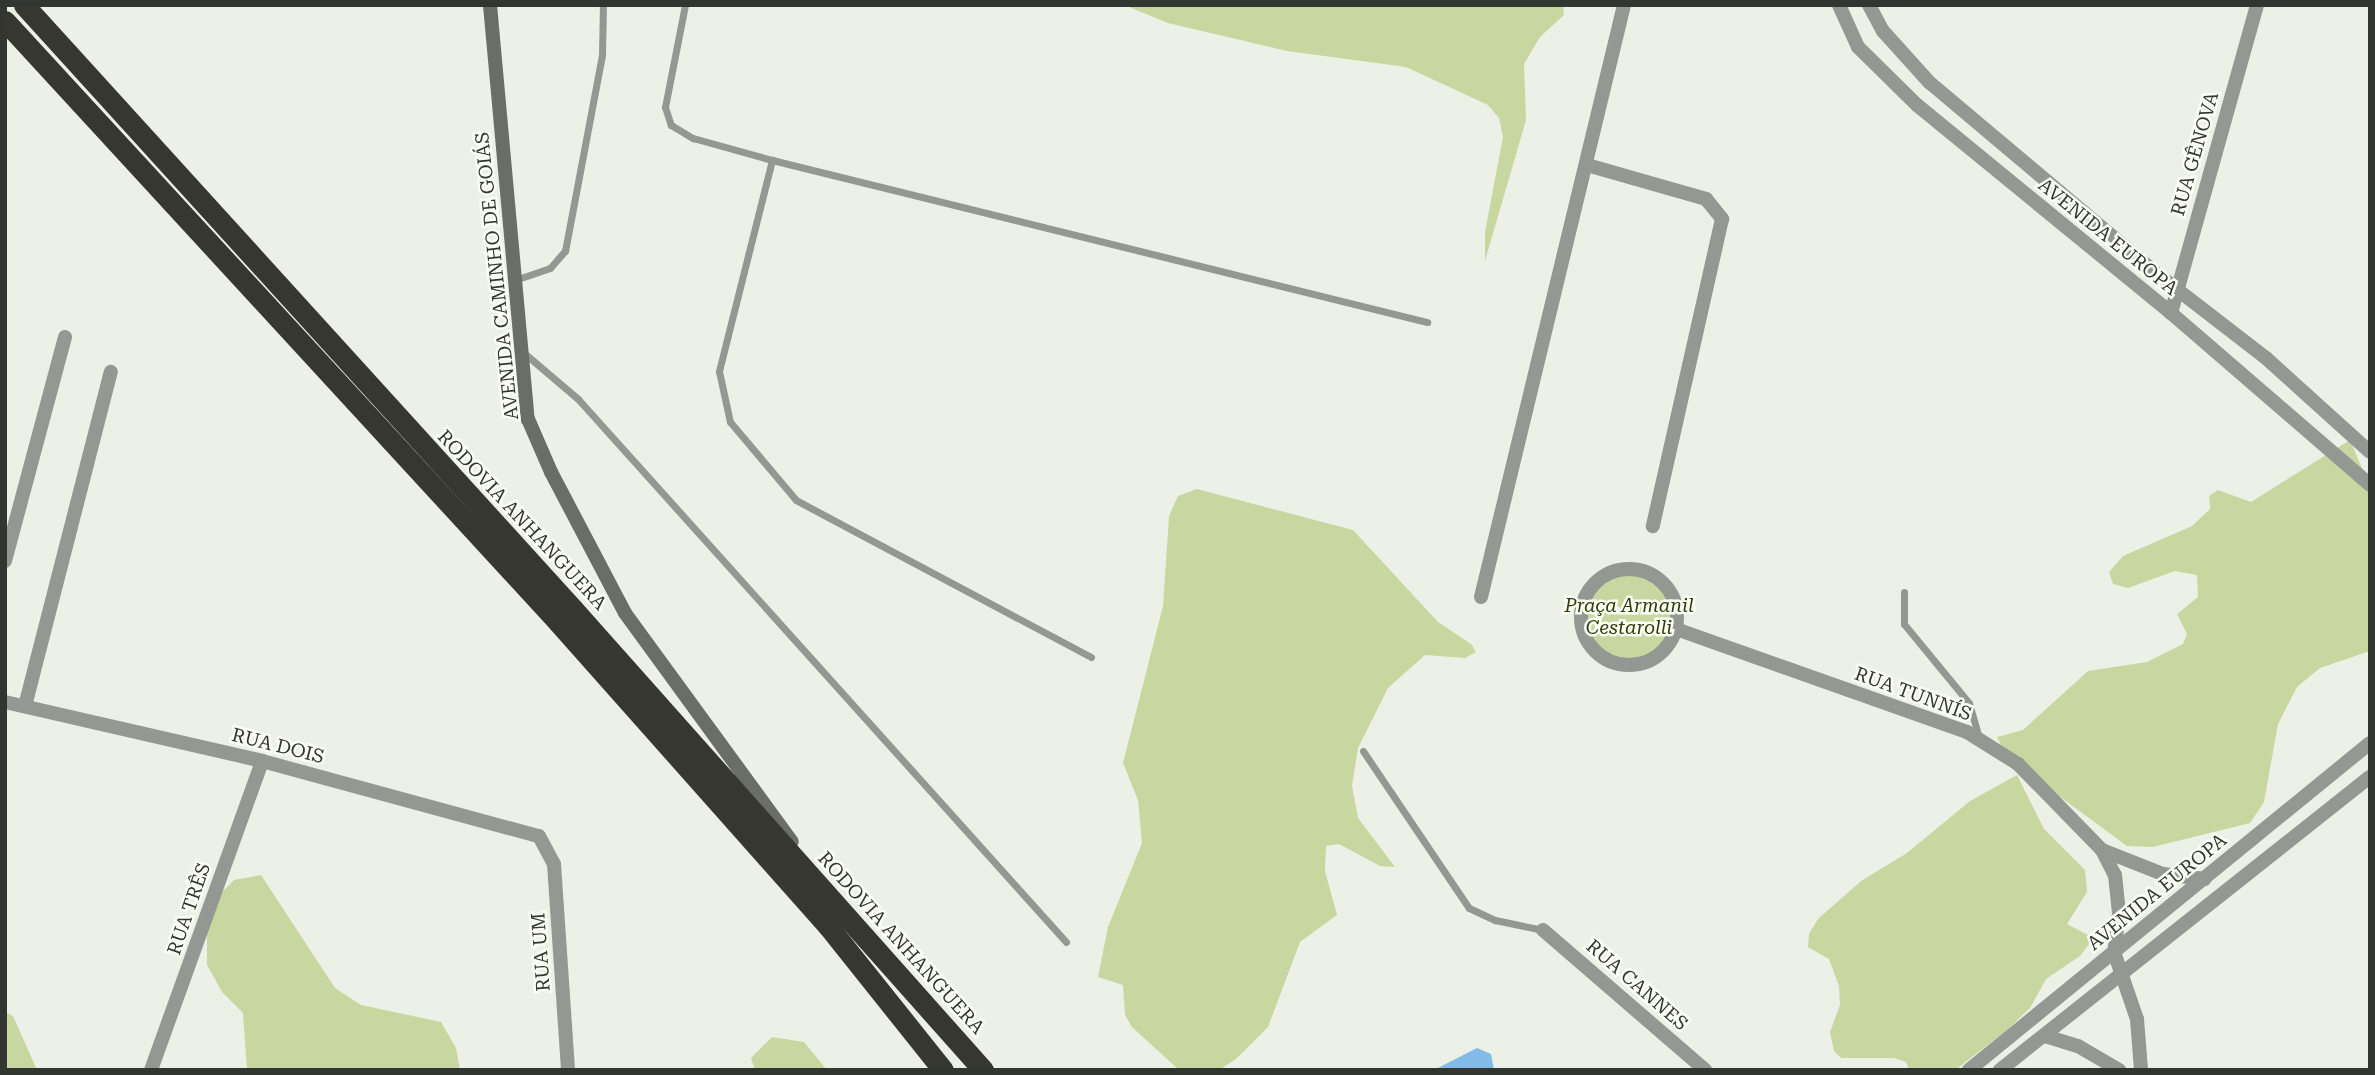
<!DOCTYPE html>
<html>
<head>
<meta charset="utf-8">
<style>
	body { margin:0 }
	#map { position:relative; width:2375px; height:1075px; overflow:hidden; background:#edf0e7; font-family:"Roboto Serif",serif }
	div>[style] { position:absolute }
	.green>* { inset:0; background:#c8d79f }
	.round { border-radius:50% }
	.water>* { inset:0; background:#82bae8 }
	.lane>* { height:7px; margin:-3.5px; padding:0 3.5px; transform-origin:3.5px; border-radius:3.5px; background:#959793 }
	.street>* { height:14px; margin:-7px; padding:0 7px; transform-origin:7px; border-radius:7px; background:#959793 }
	.street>.ring { margin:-7px; padding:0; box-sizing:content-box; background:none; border:14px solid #959793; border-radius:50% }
	.secondary>* { height:14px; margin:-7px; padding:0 7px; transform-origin:7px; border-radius:7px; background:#6b6d67 }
	.highway>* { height:21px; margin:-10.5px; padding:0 10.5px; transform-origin:10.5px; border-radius:10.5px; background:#353730 }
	span { translate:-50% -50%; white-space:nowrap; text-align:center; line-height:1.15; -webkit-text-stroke:5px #fbfef4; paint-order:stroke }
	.street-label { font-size:19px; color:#333531 }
	.park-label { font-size:19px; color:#323c0a; font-style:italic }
	.frame { position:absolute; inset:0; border:7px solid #333531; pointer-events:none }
</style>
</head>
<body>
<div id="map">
	<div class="green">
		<div style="clip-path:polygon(1124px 5px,1563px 5px,1564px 15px,1540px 37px,1524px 64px,1526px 120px,1485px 261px,1485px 232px,1503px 137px,1499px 118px,1488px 105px,1406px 67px,1287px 51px,1168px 23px)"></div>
		<div style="clip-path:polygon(2350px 440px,2370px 487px,2370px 651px,2320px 668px,2297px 687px,2278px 724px,2264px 802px,2250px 823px,2153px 847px,2127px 846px,2007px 758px,1997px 737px,2023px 730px,2088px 671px,2147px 662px,2183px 644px,2187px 634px,2177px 614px,2198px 597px,2197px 575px,2175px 571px,2128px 588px,2113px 584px,2109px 572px,2123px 556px,2192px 526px,2210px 509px,2209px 496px,2218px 490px,2251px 502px)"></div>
		<div style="clip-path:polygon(1197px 489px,1353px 530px,1438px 622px,1471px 644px,1476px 652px,1465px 658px,1425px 655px,1388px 688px,1358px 748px,1352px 786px,1358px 818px,1395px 867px,1380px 866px,1339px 844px,1326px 846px,1325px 871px,1337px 915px,1300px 942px,1268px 1027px,1236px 1059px,1219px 1070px,1179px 1070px,1132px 1027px,1125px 1015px,1123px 985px,1098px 977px,1108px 927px,1142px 843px,1138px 800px,1123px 763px,1163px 606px,1169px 516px,1178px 496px)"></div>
		<div class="round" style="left:1586px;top:574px;width:86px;height:86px"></div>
		<div style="clip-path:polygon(2017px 775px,2044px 829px,2085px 870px,2087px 892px,2067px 924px,2088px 935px,2089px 944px,2080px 956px,2046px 979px,2030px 1008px,2006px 1031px,1955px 1070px,1909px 1070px,1906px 1062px,1894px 1058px,1841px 1058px,1834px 1051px,1830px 1032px,1840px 1005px,1839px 986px,1829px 959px,1808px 947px,1809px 934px,1818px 919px,1861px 881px,1907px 853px,1970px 801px)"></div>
		<div style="clip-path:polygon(261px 875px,335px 988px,361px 1005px,441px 1022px,456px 1048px,460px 1070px,247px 1070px,243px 1013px,222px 992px,207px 965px,207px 928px,213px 901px,234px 880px)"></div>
		<div style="clip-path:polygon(5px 1012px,13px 1016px,37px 1070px,5px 1070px)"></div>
		<div style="clip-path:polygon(772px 1037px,804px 1042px,827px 1070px,755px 1070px,751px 1058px)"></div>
	</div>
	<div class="water">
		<div style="clip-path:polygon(1477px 1048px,1491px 1054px,1494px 1070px,1434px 1070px)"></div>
	</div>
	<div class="lane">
		<div style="left:685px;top:5px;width:104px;rotate:101.1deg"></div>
		<div style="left:665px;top:107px;width:19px;rotate:72deg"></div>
		<div style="left:671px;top:125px;width:26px;rotate:31deg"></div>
		<div style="left:693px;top:138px;width:82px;rotate:15.6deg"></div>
		<div style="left:515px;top:280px;width:37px;rotate:-19deg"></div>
		<div style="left:550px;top:268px;width:23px;rotate:-49deg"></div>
		<div style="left:565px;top:251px;width:199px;rotate:-79.3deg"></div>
		<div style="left:602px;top:55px;width:50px;rotate:-88.9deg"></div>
		<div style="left:524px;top:353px;width:71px;rotate:40.4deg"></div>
		<div style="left:578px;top:399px;width:730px;rotate:48.05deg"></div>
		<div style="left:1904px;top:592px;width:32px;rotate:90deg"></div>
		<div style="left:1904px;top:624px;width:102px;rotate:50.6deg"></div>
		<div style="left:1969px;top:703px;width:35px;rotate:74deg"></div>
		<div style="left:1091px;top:657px;width:334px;rotate:-152deg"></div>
		<div style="left:796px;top:500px;width:102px;rotate:-130.2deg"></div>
		<div style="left:730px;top:422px;width:52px;rotate:-102.2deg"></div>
		<div style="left:719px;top:371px;width:218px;rotate:-75.9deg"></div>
		<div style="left:772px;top:160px;width:675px;rotate:13.89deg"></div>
		<div style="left:1363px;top:751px;width:189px;rotate:56deg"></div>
		<div style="left:1469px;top:908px;width:29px;rotate:25deg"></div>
		<div style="left:1495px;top:920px;width:49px;rotate:11.8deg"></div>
	</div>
	<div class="street">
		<div style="left:1839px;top:5px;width:46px;rotate:65.7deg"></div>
		<div style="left:1858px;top:47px;width:83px;rotate:44.5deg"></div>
		<div style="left:1917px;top:105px;width:328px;rotate:39.3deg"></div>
		<div style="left:2171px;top:313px;width:263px;rotate:40.8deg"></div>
		<div style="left:1869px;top:5px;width:30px;rotate:62deg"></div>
		<div style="left:1883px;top:31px;width:69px;rotate:48deg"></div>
		<div style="left:1929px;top:82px;width:292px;rotate:40.1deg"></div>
		<div style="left:2152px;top:270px;width:144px;rotate:37.7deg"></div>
		<div style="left:2266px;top:358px;width:140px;rotate:42.1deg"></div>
		<div style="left:1587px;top:165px;width:124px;rotate:15.9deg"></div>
		<div style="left:1706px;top:199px;width:26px;rotate:51deg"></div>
		<div style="left:1722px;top:219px;width:315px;rotate:102.7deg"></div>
		<div style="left:2171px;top:313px;width:320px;rotate:-74.4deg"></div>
		<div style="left:5px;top:561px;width:232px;rotate:-75deg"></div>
		<div class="ring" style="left:1581px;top:569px;width:82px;height:82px"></div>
		<div style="left:1481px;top:597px;width:609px;rotate:-76.42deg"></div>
		<div style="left:1676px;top:629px;width:309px;rotate:19.5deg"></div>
		<div style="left:1967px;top:732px;width:60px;rotate:32.1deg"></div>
		<div style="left:2018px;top:764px;width:120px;rotate:45.7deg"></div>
		<div style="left:2102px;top:850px;width:28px;rotate:63deg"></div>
		<div style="left:2115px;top:875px;width:38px;rotate:84deg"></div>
		<div style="left:2119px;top:913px;width:39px;rotate:97deg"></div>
		<div style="left:2114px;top:952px;width:71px;rotate:71.1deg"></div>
		<div style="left:2137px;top:1019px;width:51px;rotate:85.5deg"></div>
		<div style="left:5px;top:702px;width:264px;rotate:12.9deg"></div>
		<div style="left:262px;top:761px;width:287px;rotate:15.2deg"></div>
		<div style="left:539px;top:836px;width:32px;rotate:62deg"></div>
		<div style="left:554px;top:864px;width:206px;rotate:86.1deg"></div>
		<div style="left:25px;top:706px;width:345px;rotate:-75.6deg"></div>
		<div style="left:2102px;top:850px;width:66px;rotate:21.5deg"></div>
		<div style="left:2163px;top:874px;width:42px;rotate:6.8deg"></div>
		<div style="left:1543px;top:930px;width:214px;rotate:40.8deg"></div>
		<div style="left:2045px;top:1036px;width:34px;rotate:17deg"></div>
		<div style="left:2078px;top:1046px;width:48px;rotate:30.3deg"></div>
		<div style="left:151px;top:1070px;width:328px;rotate:-70.2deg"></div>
		<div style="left:1969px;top:1070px;width:517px;rotate:-39.2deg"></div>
		<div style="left:2000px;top:1070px;width:472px;rotate:-38.4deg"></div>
	</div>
	<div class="secondary">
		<div style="left:490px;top:5px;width:416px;rotate:84.8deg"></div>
		<div style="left:528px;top:419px;width:58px;rotate:66.5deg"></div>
		<div style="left:551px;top:472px;width:159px;rotate:62.3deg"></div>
		<div style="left:625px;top:613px;width:283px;rotate:53.9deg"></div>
	</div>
	<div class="highway">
		<div style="left:24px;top:5px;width:816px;rotate:47.73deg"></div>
		<div style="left:573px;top:609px;width:617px;rotate:48.35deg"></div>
		<div style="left:5px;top:21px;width:817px;rotate:47.38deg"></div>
		<div style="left:558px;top:622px;width:407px;rotate:48.4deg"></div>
		<div style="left:828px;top:926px;width:184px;rotate:51.4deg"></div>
	</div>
	<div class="street-label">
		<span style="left:2195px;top:154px;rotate:-74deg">RUA GÊNOVA</span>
		<span style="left:2108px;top:237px;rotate:39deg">AVENIDA EUROPA</span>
		<span style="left:497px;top:276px;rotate:-96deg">AVENIDA CAMINHO DE GOIÁS</span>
		<span style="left:522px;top:520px;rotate:47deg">RODOVIA ANHANGUERA</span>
		<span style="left:1913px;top:694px;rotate:20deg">RUA TUNNÍS</span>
		<span style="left:278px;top:746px;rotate:14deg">RUA DOIS</span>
		<span style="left:2157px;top:892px;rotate:-39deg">AVENIDA EUROPA</span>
		<span style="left:189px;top:909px;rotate:-71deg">RUA TRÊS</span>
		<span style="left:901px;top:943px;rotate:48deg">RODOVIA ANHANGUERA</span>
		<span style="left:541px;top:952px;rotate:-94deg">RUA UM</span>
		<span style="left:1637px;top:985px;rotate:41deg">RUA CANNES</span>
	</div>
	<div class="park-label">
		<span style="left:1629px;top:617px">Praça Armanil<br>Cestarolli</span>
	</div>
	<div class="frame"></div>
</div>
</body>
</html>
